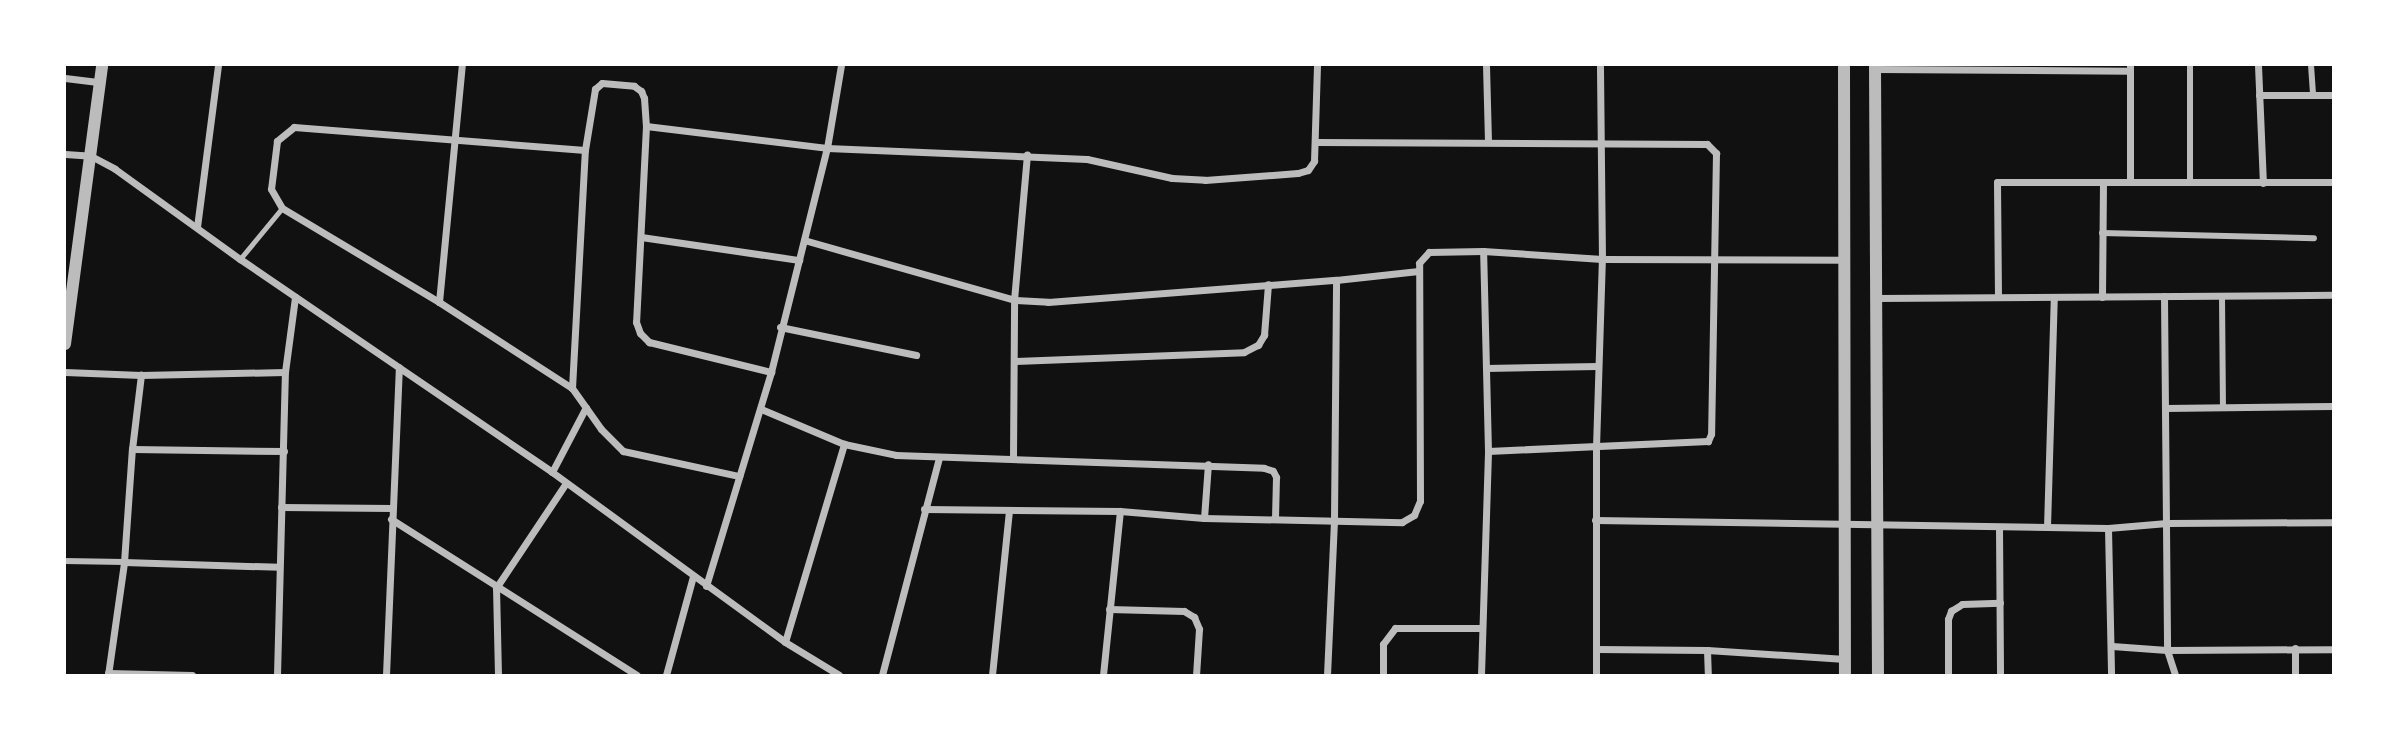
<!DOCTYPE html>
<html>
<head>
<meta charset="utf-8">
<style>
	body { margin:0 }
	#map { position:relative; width:2398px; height:740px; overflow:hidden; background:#111; font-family:Barlow,sans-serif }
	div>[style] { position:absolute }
	.service>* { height:5px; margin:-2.5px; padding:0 2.5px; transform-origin:2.5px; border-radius:2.5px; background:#bcbcbc }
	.pedestrian>* { height:6px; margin:-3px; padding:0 3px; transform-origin:3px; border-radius:3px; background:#bcbcbc }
	.minor>* { height:7px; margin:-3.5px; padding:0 3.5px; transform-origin:3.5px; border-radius:3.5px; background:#bcbcbc }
	.tertiary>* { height:12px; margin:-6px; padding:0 6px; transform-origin:6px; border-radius:6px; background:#bcbcbc }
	span { translate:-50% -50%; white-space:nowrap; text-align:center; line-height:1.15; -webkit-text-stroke:7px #fff; paint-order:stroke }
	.frame { position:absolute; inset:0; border:66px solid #fff; pointer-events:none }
</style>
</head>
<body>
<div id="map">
	<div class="service">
		<div style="left:240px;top:259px;width:66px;rotate:-50.5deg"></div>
	</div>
	<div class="pedestrian">
		<div style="left:2190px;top:65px;width:118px;rotate:90deg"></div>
		<div style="left:2311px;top:65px;width:30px;rotate:86deg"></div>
		<div style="left:2102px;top:233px;width:212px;rotate:1.4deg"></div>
		<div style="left:2222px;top:296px;width:112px;rotate:89.5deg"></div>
		<div style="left:65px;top:561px;width:59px;rotate:1deg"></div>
	</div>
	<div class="minor">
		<div style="left:1486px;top:65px;width:77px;rotate:88.5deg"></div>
		<div style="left:2258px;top:65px;width:118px;rotate:87.6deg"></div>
		<div style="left:1875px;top:69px;width:255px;rotate:0.4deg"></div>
		<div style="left:65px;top:78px;width:35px;rotate:7deg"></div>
		<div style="left:2259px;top:95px;width:74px"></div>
		<div style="left:646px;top:126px;width:182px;rotate:6.9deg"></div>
		<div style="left:827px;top:148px;width:260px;rotate:2.4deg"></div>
		<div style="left:1087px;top:159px;width:87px;rotate:12.6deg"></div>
		<div style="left:1172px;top:178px;width:33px;rotate:3deg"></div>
		<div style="left:1205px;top:180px;width:93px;rotate:-4.3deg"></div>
		<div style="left:1298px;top:173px;width:10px;rotate:-17deg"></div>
		<div style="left:1308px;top:170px;width:11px;rotate:-56deg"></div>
		<div style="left:1314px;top:161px;width:96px;rotate:-88.2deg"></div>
		<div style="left:1316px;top:142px;width:391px;rotate:0.3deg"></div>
		<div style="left:1707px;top:144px;width:13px;rotate:45deg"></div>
		<div style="left:1716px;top:153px;width:281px;rotate:91deg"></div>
		<div style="left:1711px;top:434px;width:8px;rotate:113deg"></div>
		<div style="left:1708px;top:441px;width:220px;rotate:177.4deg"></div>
		<div style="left:585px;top:150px;width:292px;rotate:-175.5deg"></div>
		<div style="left:294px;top:127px;width:22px;rotate:141deg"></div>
		<div style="left:277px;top:141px;width:48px;rotate:97.1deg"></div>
		<div style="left:271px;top:189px;width:22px;rotate:60deg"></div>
		<div style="left:282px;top:208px;width:183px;rotate:30.9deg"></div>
		<div style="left:439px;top:302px;width:158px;rotate:32.9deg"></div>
		<div style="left:572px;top:388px;width:50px;rotate:54.7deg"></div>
		<div style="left:601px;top:429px;width:31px;rotate:45deg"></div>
		<div style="left:623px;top:451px;width:119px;rotate:12.2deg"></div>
		<div style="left:65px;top:154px;width:26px;rotate:4deg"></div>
		<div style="left:91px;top:156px;width:27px;rotate:28deg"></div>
		<div style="left:115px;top:169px;width:154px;rotate:35.8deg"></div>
		<div style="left:240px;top:259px;width:378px;rotate:34.3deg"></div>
		<div style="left:552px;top:472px;width:288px;rotate:36.1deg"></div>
		<div style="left:785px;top:642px;width:63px;rotate:31.4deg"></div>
		<div style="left:2130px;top:182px;width:117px;rotate:-90deg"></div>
		<div style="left:197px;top:227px;width:163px;rotate:-82.6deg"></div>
		<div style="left:641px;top:237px;width:160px;rotate:8.3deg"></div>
		<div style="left:804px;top:240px;width:218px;rotate:15.9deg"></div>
		<div style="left:1014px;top:300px;width:34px;rotate:3deg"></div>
		<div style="left:1048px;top:302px;width:289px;rotate:-4.4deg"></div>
		<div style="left:1336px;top:280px;width:83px;rotate:-6.2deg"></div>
		<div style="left:2164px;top:296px;width:354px;rotate:89.5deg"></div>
		<div style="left:2167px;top:650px;width:26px;rotate:72deg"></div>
		<div style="left:1998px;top:297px;width:115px;rotate:-90.5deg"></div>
		<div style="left:1997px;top:182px;width:336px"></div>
		<div style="left:2102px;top:297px;width:115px;rotate:-89.5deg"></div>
		<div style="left:1876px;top:298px;width:457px;rotate:-0.4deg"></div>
		<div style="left:439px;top:302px;width:238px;rotate:-84.5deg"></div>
		<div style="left:780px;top:327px;width:139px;rotate:11.6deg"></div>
		<div style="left:1014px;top:361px;width:230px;rotate:-2.2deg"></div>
		<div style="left:1244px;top:352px;width:16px;rotate:-27deg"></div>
		<div style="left:1258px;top:345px;width:12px;rotate:-59deg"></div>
		<div style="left:1264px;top:335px;width:51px;rotate:-85.5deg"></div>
		<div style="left:1486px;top:368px;width:112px;rotate:-1deg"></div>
		<div style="left:65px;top:372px;width:76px;rotate:2.3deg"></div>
		<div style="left:141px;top:375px;width:144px;rotate:-1.2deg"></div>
		<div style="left:572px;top:388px;width:238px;rotate:-86.9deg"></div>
		<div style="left:585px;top:150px;width:62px;rotate:-80.7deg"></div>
		<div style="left:595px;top:89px;width:9px;rotate:-41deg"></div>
		<div style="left:602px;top:83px;width:32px;rotate:5deg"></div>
		<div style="left:634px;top:86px;width:9px;rotate:36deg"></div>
		<div style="left:641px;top:91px;width:8px;rotate:67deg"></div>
		<div style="left:644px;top:98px;width:28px;rotate:86deg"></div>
		<div style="left:646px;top:126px;width:196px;rotate:92.9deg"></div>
		<div style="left:636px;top:322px;width:12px;rotate:70deg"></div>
		<div style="left:640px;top:333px;width:13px;rotate:45deg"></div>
		<div style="left:649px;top:342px;width:126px;rotate:13.8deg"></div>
		<div style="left:2165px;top:408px;width:168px;rotate:-0.7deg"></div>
		<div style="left:761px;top:409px;width:90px;rotate:22.9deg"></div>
		<div style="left:844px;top:444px;width:53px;rotate:11.9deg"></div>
		<div style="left:896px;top:455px;width:368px;rotate:2deg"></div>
		<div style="left:1264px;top:468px;width:9px;rotate:18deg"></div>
		<div style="left:1273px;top:471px;width:7px;rotate:63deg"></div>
		<div style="left:1276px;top:477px;width:42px;rotate:91.4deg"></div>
		<div style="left:132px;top:449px;width:152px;rotate:0.8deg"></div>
		<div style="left:1013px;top:458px;width:158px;rotate:-89.6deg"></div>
		<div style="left:1014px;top:300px;width:146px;rotate:-84.9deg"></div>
		<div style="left:552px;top:472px;width:73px;rotate:-62.4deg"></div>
		<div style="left:281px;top:507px;width:111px;rotate:0.5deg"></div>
		<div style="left:924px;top:509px;width:196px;rotate:0.6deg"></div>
		<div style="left:1120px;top:511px;width:84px;rotate:4.8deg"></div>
		<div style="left:1204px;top:518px;width:198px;rotate:1.2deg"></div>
		<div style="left:1402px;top:522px;width:14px;rotate:-30deg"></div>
		<div style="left:1414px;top:515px;width:15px;rotate:-67deg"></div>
		<div style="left:1420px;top:501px;width:238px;rotate:-90.2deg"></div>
		<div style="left:1419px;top:263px;width:15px;rotate:-48deg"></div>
		<div style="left:1429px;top:252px;width:54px;rotate:-1.1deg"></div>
		<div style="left:1483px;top:251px;width:119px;rotate:3.8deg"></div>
		<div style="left:1602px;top:259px;width:243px;rotate:0.2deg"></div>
		<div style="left:1204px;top:518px;width:54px;rotate:-85.8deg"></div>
		<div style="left:391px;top:519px;width:291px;rotate:32.4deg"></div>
		<div style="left:1595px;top:520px;width:513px;rotate:0.89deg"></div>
		<div style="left:2108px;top:528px;width:59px;rotate:-4.8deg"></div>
		<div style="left:2167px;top:523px;width:166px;rotate:-0.3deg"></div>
		<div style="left:1999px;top:527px;width:148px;rotate:89.6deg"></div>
		<div style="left:2047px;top:527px;width:230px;rotate:-88.3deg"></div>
		<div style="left:2108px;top:528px;width:147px;rotate:88.8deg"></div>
		<div style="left:124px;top:562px;width:155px;rotate:1.8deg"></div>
		<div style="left:706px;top:586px;width:224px;rotate:-73.1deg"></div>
		<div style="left:771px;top:372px;width:231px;rotate:-76deg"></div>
		<div style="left:827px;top:148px;width:84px;rotate:-80.4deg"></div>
		<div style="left:1109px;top:609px;width:75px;rotate:1.5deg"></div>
		<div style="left:1184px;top:611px;width:12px;rotate:31deg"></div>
		<div style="left:1194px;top:617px;width:13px;rotate:67deg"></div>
		<div style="left:1199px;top:629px;width:46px;rotate:93.7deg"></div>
		<div style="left:785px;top:642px;width:207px;rotate:-73.4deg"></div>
		<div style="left:2112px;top:646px;width:55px;rotate:4.2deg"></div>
		<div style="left:2167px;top:650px;width:166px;rotate:-0.3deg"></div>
		<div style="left:1596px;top:649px;width:111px;rotate:0.5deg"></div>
		<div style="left:1707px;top:650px;width:138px;rotate:3.7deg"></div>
		<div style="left:1707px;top:650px;width:25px;rotate:88deg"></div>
		<div style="left:108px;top:673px;width:84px;rotate:1.4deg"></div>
		<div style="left:108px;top:675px;width:114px;rotate:-81.9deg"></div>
		<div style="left:124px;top:562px;width:113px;rotate:-86deg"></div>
		<div style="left:132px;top:449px;width:75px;rotate:-83.1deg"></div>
		<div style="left:277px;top:675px;width:303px;rotate:-88.5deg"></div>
		<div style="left:285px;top:372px;width:76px;rotate:-82.4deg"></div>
		<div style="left:386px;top:675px;width:308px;rotate:-87.6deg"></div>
		<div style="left:498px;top:675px;width:87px;rotate:-91.3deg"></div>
		<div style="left:496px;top:588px;width:126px;rotate:-56.3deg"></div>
		<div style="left:666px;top:675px;width:103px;rotate:-74.7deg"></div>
		<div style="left:882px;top:675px;width:225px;rotate:-75.3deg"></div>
		<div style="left:992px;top:675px;width:165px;rotate:-84.1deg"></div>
		<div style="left:1103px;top:675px;width:165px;rotate:-84.1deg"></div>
		<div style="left:1327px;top:675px;width:156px;rotate:-87.4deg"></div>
		<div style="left:1334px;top:519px;width:239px;rotate:-89.5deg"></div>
		<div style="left:1383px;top:675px;width:31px;rotate:-90deg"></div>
		<div style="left:1383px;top:644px;width:20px;rotate:-53deg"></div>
		<div style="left:1395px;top:628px;width:85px"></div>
		<div style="left:1481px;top:675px;width:224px;rotate:-88.2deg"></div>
		<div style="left:1488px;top:451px;width:200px;rotate:-91.4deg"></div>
		<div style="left:1596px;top:675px;width:228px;rotate:-90deg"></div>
		<div style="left:1596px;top:447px;width:188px;rotate:-88.2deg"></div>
		<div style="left:1602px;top:259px;width:194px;rotate:-90.6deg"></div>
		<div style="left:1948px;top:675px;width:56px;rotate:-90deg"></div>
		<div style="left:1948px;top:619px;width:9px;rotate:-69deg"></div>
		<div style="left:1951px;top:611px;width:13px;rotate:-32deg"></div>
		<div style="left:1962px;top:604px;width:38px;rotate:-2deg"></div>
		<div style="left:2295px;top:675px;width:27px;rotate:-90deg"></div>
	</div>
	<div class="tertiary">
		<div style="left:1844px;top:65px;width:610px;rotate:89.91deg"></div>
		<div style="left:1875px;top:65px;width:610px;rotate:89.72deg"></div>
		<div style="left:65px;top:344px;width:281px;rotate:-82.4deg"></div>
	</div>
	<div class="frame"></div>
</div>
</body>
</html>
